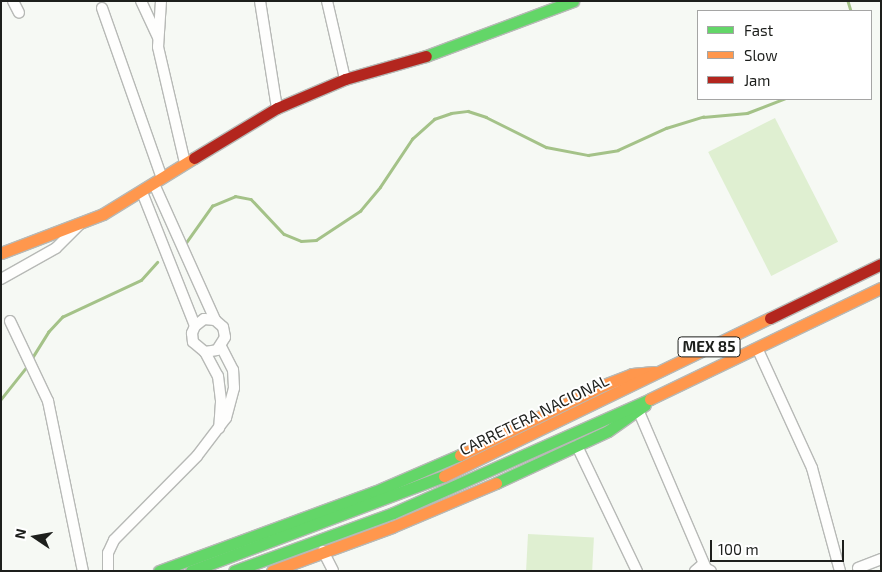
<!DOCTYPE html>
<html>
<head>
<meta charset="utf-8">
<style>
	body { margin:0 }
	#map { position:relative; width:882px; height:572px; overflow:hidden; background:#f6f9f4; font-family:"Exo 2",sans-serif }
	div>[style] { position:absolute }
	.green>* { inset:0; background:#dfefd1; transform-origin:0 0 }
	.stream>* { height:2.5px; margin:-1.25px; padding:0 1.25px; transform-origin:1.25px; border-radius:1.25px; background:#a4c288 }
	.roads { filter:drop-shadow(1px 0 #b7b9b6) drop-shadow(-1px 0 #b7b9b6) drop-shadow(0 1px #b7b9b6) drop-shadow(0 -1px #b7b9b6) }
	.street>* { height:10px; margin:-5px; padding:0 5px; transform-origin:5px; border-radius:5px; background:#fefefd }
	.fast>* { height:11px; margin:-5.5px; padding:0 5.5px; transform-origin:5.5px; border-radius:5.5px; background:#63d668 }
	.slow>* { height:11px; margin:-5.5px; padding:0 5.5px; transform-origin:5.5px; border-radius:5.5px; background:#ff974d }
	.jam>* { height:11px; margin:-5.5px; padding:0 5.5px; transform-origin:5.5px; border-radius:5.5px; background:#b3261e }
	span { translate:-50% -50%; white-space:nowrap; text-align:center; line-height:1.15; -webkit-text-stroke:4px #fff; paint-order:stroke }
	.shield-label span { padding:1px 4px; background:#fff; border:1px solid; border-radius:4px; -webkit-text-stroke-width:0 }
	.shield-label { font-size:15px; color:#1d1f1c; font-weight:700 }
	.street-label { font-size:16px; color:#1d1f1c }
	.frame { position:absolute; inset:0; border:2px solid #1d1f1c; pointer-events:none }
	.legend { position:absolute; left:697px; top:10px; width:175px; height:90px; box-sizing:border-box; background:#fff; border:1px solid #a5a5a4; margin:0; padding:6px 9px; list-style:none; font-size:15px; color:#1d1f1c }
	.legend li { display:flex; align-items:center; gap:10px; height:25px }
	.legend b { width:25px; border:1px solid #a5a5a4 }
	.north { position:absolute; left:10px; top:512px; width:50px; height:50px; -webkit-text-stroke:4px #fff; paint-order:stroke; rotate:282deg; font-size:14px; font-weight:700; line-height:20px; text-align:center; color:#1d1f1c }
	.north::after { content:''; display:block; margin:auto; width:18px; height:22px; background:#1d1f1c; clip-path:polygon(50% 0,100% 100%,50% 72%,0 100%) }
	.scale { position:absolute; left:710px; top:540px; width:134px; height:22px; box-sizing:border-box; border:2px solid #1d1f1c; border-top:0; padding-left:6px; font-size:15px; line-height:18px; white-space:nowrap; color:#1d1f1c; -webkit-text-stroke:4px #fff; paint-order:stroke }
</style>
</head>
<body>
<div id="map">
	<div class="green">
		<div style="left:775px;top:118px;width:139px;height:75px;rotate:63deg"></div>
		<div style="left:528px;top:534px;width:66px;height:37px;rotate:3deg"></div>
	</div>
	<div class="stream">
		<div style="left:848px;top:1px;width:10px;rotate:73deg"></div>
		<div style="left:185px;top:244px;width:47px;rotate:-54.6deg"></div>
		<div style="left:212px;top:206px;width:25px;rotate:-23deg"></div>
		<div style="left:235px;top:196px;width:16px;rotate:11deg"></div>
		<div style="left:251px;top:199px;width:48px;rotate:46.7deg"></div>
		<div style="left:284px;top:234px;width:18px;rotate:22deg"></div>
		<div style="left:301px;top:241px;width:15px;rotate:-4deg"></div>
		<div style="left:316px;top:240px;width:53px;rotate:-33.4deg"></div>
		<div style="left:360px;top:211px;width:31px;rotate:-50deg"></div>
		<div style="left:380px;top:187px;width:58px;rotate:-56.3deg"></div>
		<div style="left:412px;top:139px;width:30px;rotate:-42deg"></div>
		<div style="left:434px;top:119px;width:18px;rotate:-19deg"></div>
		<div style="left:451px;top:113px;width:17px;rotate:-7deg"></div>
		<div style="left:468px;top:111px;width:19px;rotate:18deg"></div>
		<div style="left:486px;top:117px;width:67px;rotate:26.6deg"></div>
		<div style="left:546px;top:147px;width:43px;rotate:10.8deg"></div>
		<div style="left:588px;top:155px;width:30px;rotate:-9deg"></div>
		<div style="left:618px;top:150px;width:53px;rotate:-24.6deg"></div>
		<div style="left:666px;top:128px;width:39px;rotate:-17deg"></div>
		<div style="left:703px;top:117px;width:44px;rotate:-5.2deg"></div>
		<div style="left:747px;top:113px;width:40px;rotate:-21deg"></div>
		<div style="left:32px;top:358px;width:31px;rotate:-58deg"></div>
		<div style="left:48px;top:332px;width:21px;rotate:-47deg"></div>
		<div style="left:62px;top:317px;width:87px;rotate:-25.1deg"></div>
		<div style="left:141px;top:280px;width:24px;rotate:-48deg"></div>
		<div style="left:1px;top:399px;width:43px;rotate:-51.5deg"></div>
	</div>
	<div class="roads">
		<div class="street">
			<div style="left:13px;top:1px;width:13px;rotate:63deg"></div>
			<div style="left:141px;top:1px;width:40px;rotate:65deg"></div>
			<div style="left:161px;top:1px;width:46px;rotate:93.7deg"></div>
			<div style="left:158px;top:47px;width:119px;rotate:76.9deg"></div>
			<div style="left:260px;top:1px;width:108px;rotate:81deg"></div>
			<div style="left:327px;top:1px;width:80px;rotate:77deg"></div>
			<div style="left:102px;top:8px;width:180px;rotate:70.6deg"></div>
			<div style="left:154px;top:184px;width:149px;rotate:65.8deg"></div>
			<div style="left:142px;top:192px;width:144px;rotate:68.4deg"></div>
			<div style="left:1px;top:279px;width:63px;rotate:-29.4deg"></div>
			<div style="left:56px;top:248px;width:33px;rotate:-45deg"></div>
			<div style="left:10px;top:321px;width:89px;rotate:64.6deg"></div>
			<div style="left:48px;top:401px;width:174px;rotate:78.4deg"></div>
			<div style="left:758px;top:350px;width:130px;rotate:65.4deg"></div>
			<div style="left:812px;top:468px;width:107px;rotate:74.8deg"></div>
			<div style="left:205px;top:352px;width:12px;rotate:-9deg"></div>
			<div style="left:217px;top:350px;width:15px;rotate:-58deg"></div>
			<div style="left:225px;top:337px;width:10px;rotate:-101deg"></div>
			<div style="left:223px;top:327px;width:11px;rotate:-139deg"></div>
			<div style="left:215px;top:320px;width:11px;rotate:-175deg"></div>
			<div style="left:204px;top:319px;width:11px;rotate:142deg"></div>
			<div style="left:195px;top:326px;width:8px;rotate:113deg"></div>
			<div style="left:192px;top:333px;width:9px;rotate:84deg"></div>
			<div style="left:193px;top:342px;width:16px;rotate:40deg"></div>
			<div style="left:205px;top:352px;width:27px;rotate:62deg"></div>
			<div style="left:218px;top:376px;width:26px;rotate:83deg"></div>
			<div style="left:221px;top:402px;width:26px;rotate:94deg"></div>
			<div style="left:639px;top:412px;width:168px;rotate:66.8deg"></div>
			<div style="left:577px;top:446px;width:139px;rotate:64.4deg"></div>
			<div style="left:323px;top:551px;width:22px;rotate:63deg"></div>
			<div style="left:858px;top:568px;width:25px;rotate:-21deg"></div>
			<div style="left:108px;top:571px;width:18px;rotate:-90deg"></div>
			<div style="left:108px;top:553px;width:14px;rotate:-65deg"></div>
			<div style="left:114px;top:540px;width:118px;rotate:-45.3deg"></div>
			<div style="left:197px;top:456px;width:48px;rotate:-52.7deg"></div>
			<div style="left:226px;top:418px;width:31px;rotate:-75deg"></div>
			<div style="left:234px;top:388px;width:18px;rotate:-93deg"></div>
			<div style="left:233px;top:370px;width:27px;rotate:-117deg"></div>
			<div style="left:695px;top:571px;width:8px;rotate:-40deg"></div>
			<div style="left:701px;top:566px;width:11px;rotate:27deg"></div>
		</div>
		<div class="fast">
			<div style="left:426px;top:56px;width:157px;rotate:-20.5deg"></div>
			<div style="left:496px;top:483px;width:123px;rotate:-24.9deg"></div>
			<div style="left:608px;top:431px;width:45px;rotate:-35.1deg"></div>
			<div style="left:159px;top:571px;width:229px;rotate:-20.2deg"></div>
			<div style="left:374px;top:492px;width:94px;rotate:-23.3deg"></div>
			<div style="left:191px;top:571px;width:270px;rotate:-20.6deg"></div>
			<div style="left:234px;top:571px;width:169px;rotate:-20deg"></div>
			<div style="left:393px;top:513px;width:281px;rotate:-23.9deg"></div>
		</div>
		<div class="slow">
			<div style="left:1px;top:253px;width:109px;rotate:-20.9deg"></div>
			<div style="left:103px;top:214px;width:107px;rotate:-31.6deg"></div>
			<div style="left:650px;top:399px;width:256px;rotate:-25.7deg"></div>
			<div style="left:460px;top:455px;width:160px;rotate:-25.9deg"></div>
			<div style="left:604px;top:385px;width:30px;rotate:-21deg"></div>
			<div style="left:632px;top:374px;width:22px;rotate:-5deg"></div>
			<div style="left:444px;top:476px;width:362px;rotate:-25.9deg"></div>
			<div style="left:272px;top:571px;width:128px;rotate:-20.1deg"></div>
			<div style="left:392px;top:527px;width:113px;rotate:-22.9deg"></div>
		</div>
		<div class="jam">
			<div style="left:194px;top:158px;width:97px;rotate:-31.1deg"></div>
			<div style="left:277px;top:108px;width:74px;rotate:-23.1deg"></div>
			<div style="left:345px;top:79px;width:84px;rotate:-15.9deg"></div>
			<div style="left:770px;top:318px;width:123px;rotate:-25.9deg"></div>
		</div>
	</div>
	<div class="shield-label">
		<span style="left:709px;top:347px">MEX 85</span>
	</div>
	<div class="street-label">
		<span style="left:534px;top:415px;rotate:-26deg">CARRETERA NACIONAL</span>
	</div>
	<div class="frame"></div>
	<ul class="legend">
	<li><b style="height:6px;background:#63d668"></b>Fast</li>
	<li><b style="height:6px;background:#ff974d"></b>Slow</li>
	<li><b style="height:6px;background:#b3261e"></b>Jam</li>
	</ul>
	<div class="north">N</div>
	<div class="scale">100 m</div>
</div>
</body>
</html>
